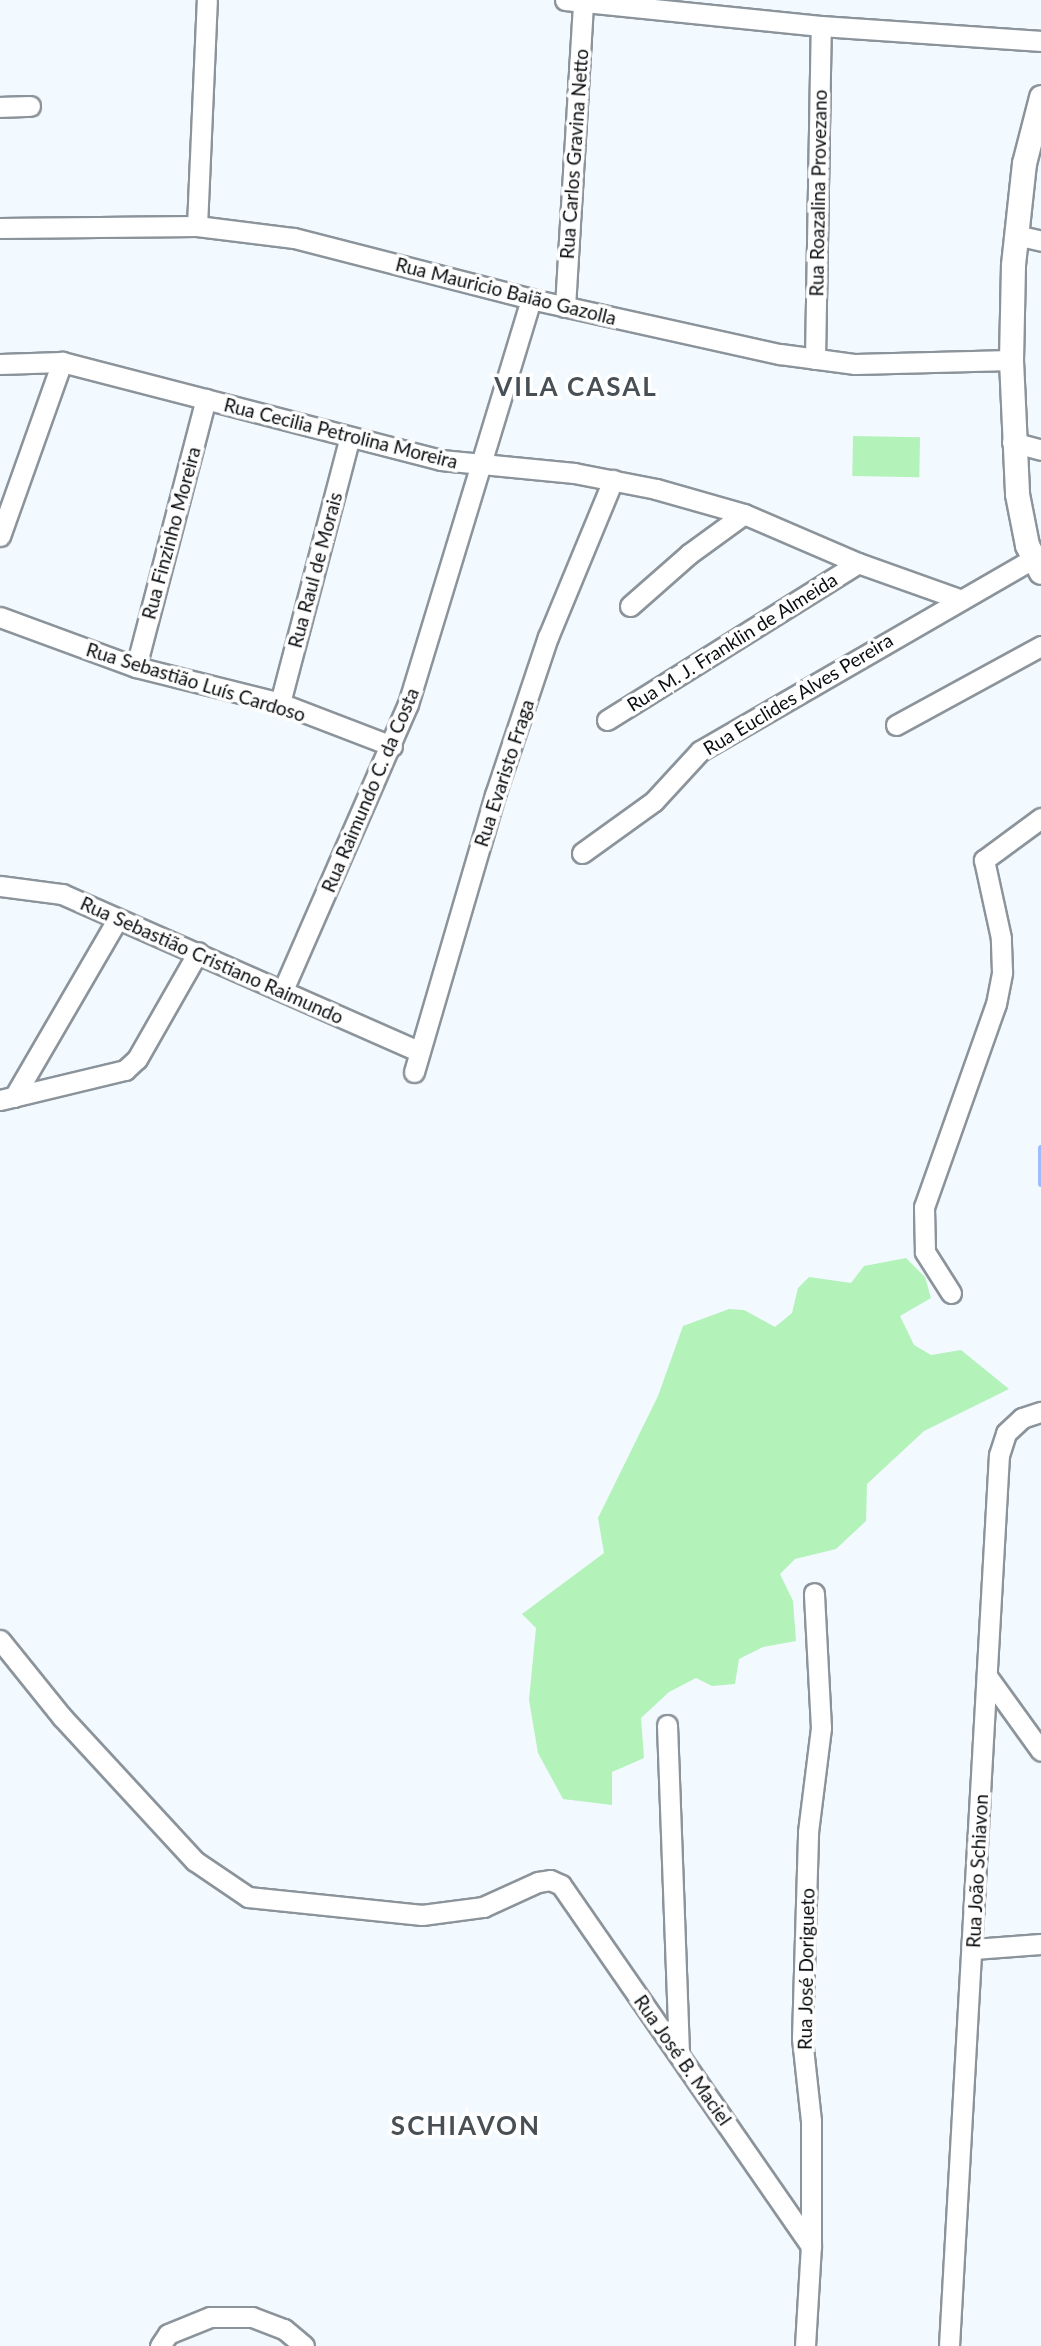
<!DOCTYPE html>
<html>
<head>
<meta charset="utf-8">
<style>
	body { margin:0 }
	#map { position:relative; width:1041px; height:2346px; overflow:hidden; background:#f2f9ff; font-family:Lato,sans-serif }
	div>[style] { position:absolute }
	.green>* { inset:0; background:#b3f2b9; transform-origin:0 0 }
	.stream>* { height:6px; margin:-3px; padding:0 3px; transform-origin:3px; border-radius:3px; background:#9dbdfc }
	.roads { filter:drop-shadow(2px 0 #8c949b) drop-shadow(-2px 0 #8c949b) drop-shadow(0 2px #8c949b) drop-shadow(0 -2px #8c949b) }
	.minor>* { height:19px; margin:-9.5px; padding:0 9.5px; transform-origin:9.5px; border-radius:9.5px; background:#fff }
	.tertiary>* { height:23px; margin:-11.5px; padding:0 11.5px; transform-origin:11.5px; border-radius:11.5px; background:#fff }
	span { translate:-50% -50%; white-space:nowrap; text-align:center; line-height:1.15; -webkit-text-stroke:7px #fff; paint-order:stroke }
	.street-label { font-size:19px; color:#0a0d0f }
	.district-label { font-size:26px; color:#485056; font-weight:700; letter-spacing:2px }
</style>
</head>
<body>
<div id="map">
	<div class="green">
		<div style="left:853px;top:436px;width:67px;height:40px;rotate:1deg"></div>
		<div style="clip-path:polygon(906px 1258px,925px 1277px,931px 1298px,900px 1316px,914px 1345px,931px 1355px,961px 1350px,1009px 1389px,924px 1431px,867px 1484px,866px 1521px,836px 1549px,795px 1559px,780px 1574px,793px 1601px,796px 1641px,763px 1647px,739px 1659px,735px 1684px,712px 1686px,696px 1678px,669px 1692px,641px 1718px,644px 1758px,612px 1772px,612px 1805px,563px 1799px,538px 1753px,529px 1700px,536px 1628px,522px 1614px,604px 1553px,598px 1518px,658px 1396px,683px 1326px,729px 1309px,744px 1310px,775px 1327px,792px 1313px,798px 1288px,809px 1277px,851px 1283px,864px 1266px)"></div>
	</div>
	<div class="stream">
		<div style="left:1041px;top:1148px;width:36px;rotate:90deg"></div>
	</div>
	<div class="roads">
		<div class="minor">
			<div style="left:565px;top:0;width:257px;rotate:5.8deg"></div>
			<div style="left:821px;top:26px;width:221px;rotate:3.9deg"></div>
			<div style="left:0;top:107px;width:30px;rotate:-2deg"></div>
			<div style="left:197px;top:226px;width:226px;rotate:-87.5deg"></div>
			<div style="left:0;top:228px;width:197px;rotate:-0.6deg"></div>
			<div style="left:197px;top:226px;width:98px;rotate:7.1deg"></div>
			<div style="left:294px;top:238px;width:245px;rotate:14.4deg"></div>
			<div style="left:531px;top:299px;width:255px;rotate:12.5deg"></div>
			<div style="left:780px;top:354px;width:76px;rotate:7.6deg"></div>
			<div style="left:855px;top:364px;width:156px;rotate:-1.5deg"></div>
			<div style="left:1016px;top:235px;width:26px;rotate:13deg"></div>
			<div style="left:565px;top:307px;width:307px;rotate:-86.6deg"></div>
			<div style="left:815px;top:359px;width:333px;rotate:-89deg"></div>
			<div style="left:0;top:364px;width:62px;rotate:-1.8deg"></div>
			<div style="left:62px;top:362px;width:391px;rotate:14.5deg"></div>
			<div style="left:441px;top:460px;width:134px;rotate:5.6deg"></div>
			<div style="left:574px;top:473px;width:84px;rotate:11deg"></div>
			<div style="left:656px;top:489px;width:91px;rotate:15.9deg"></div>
			<div style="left:744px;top:514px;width:124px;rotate:23.3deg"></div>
			<div style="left:858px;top:563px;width:107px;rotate:19.6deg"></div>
			<div style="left:1012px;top:442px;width:30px;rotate:15deg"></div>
			<div style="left:0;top:536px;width:185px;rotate:-70.4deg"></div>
			<div style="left:630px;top:606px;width:79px;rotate:-41.4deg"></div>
			<div style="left:689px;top:554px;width:68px;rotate:-36deg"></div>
			<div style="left:0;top:617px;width:145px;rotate:20.2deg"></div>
			<div style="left:136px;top:667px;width:148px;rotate:14deg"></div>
			<div style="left:280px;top:703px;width:120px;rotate:21deg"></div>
			<div style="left:136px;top:667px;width:277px;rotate:-75.4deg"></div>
			<div style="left:280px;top:703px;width:275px;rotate:-75.3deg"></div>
			<div style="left:607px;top:720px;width:296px;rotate:-32deg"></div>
			<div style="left:896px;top:725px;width:165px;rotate:-28.6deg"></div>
			<div style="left:582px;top:853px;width:89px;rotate:-35.8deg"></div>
			<div style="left:654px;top:801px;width:68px;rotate:-47.4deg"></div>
			<div style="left:700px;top:751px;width:384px;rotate:-30deg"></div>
			<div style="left:0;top:886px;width:63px;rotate:7.4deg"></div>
			<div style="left:62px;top:894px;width:391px;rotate:23.8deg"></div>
			<div style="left:283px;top:990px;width:312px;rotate:-66.4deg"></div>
			<div style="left:408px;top:704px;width:423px;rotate:-73.1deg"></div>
			<div style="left:414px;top:1072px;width:289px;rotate:-73.7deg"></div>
			<div style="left:495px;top:795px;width:167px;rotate:-71.5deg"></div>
			<div style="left:548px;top:637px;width:170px;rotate:-67.5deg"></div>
			<div style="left:14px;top:1097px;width:205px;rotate:-59.8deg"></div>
			<div style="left:0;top:1100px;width:129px;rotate:-13.5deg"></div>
			<div style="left:125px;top:1070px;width:16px;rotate:-43deg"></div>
			<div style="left:137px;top:1059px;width:123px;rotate:-60.3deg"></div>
			<div style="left:951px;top:1293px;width:49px;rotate:-122.4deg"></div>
			<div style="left:925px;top:1252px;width:45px;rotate:-91.3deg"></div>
			<div style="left:924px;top:1207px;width:215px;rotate:-70.5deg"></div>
			<div style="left:996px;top:1004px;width:33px;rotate:-79deg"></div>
			<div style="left:1002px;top:972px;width:34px;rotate:-92deg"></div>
			<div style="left:1001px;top:938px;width:80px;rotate:-102.3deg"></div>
			<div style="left:984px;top:860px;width:71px;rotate:-36.4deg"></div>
			<div style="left:0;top:1640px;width:99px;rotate:51.2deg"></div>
			<div style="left:62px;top:1717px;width:196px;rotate:47.3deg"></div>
			<div style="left:195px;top:1861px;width:64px;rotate:34.2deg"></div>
			<div style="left:248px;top:1897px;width:175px;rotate:5.9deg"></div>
			<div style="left:422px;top:1915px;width:62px;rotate:-7.5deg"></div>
			<div style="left:483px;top:1907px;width:60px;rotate:-24.4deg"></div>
			<div style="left:538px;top:1882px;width:12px;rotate:-9deg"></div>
			<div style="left:550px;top:1880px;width:12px;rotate:24deg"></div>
			<div style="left:561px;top:1885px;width:439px;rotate:55.3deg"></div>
			<div style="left:987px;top:1676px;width:92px;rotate:54.2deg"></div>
			<div style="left:667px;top:1725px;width:328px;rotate:87.9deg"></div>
			<div style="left:973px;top:1949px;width:68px;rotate:-4.2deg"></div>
			<div style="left:160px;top:2346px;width:14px;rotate:-56deg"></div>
			<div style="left:168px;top:2334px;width:45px;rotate:-22deg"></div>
			<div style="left:210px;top:2317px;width:42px"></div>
			<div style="left:252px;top:2317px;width:34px;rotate:21deg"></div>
			<div style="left:284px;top:2329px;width:26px;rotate:40deg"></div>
			<div style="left:805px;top:2346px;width:100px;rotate:-86.6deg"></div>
			<div style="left:811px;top:2246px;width:125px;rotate:-90deg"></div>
			<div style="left:811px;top:2121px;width:83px;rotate:-96.2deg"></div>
			<div style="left:802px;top:2038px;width:206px;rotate:-88.3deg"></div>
			<div style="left:808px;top:1832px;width:105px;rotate:-82.9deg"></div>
			<div style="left:821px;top:1728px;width:135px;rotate:-93deg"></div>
			<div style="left:949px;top:2346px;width:892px;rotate:-86.79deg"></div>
			<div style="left:999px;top:1455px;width:23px;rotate:-72deg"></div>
			<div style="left:1006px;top:1433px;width:22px;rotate:-43deg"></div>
			<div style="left:1022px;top:1418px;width:20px;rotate:-18deg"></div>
		</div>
		<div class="tertiary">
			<div style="left:1041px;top:97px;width:68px;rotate:104.4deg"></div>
			<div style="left:1024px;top:163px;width:103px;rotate:96.2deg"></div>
			<div style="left:1013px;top:265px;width:95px;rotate:91.2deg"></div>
			<div style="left:1011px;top:360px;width:134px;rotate:87.4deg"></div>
			<div style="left:1017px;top:494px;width:52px;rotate:78.9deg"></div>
			<div style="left:1027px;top:545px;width:30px;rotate:63deg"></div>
		</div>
	</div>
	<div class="street-label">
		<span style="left:574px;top:154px;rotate:-86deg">Rua Carlos Gravina Netto</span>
		<span style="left:818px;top:193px;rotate:-89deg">Rua Roazalina Provezano</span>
		<span style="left:506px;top:291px;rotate:14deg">Rua Mauricio Baião Gazolla</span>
		<span style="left:341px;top:433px;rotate:14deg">Rua Cecilia Petrolina Moreira</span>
		<span style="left:171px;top:533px;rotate:-75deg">Rua Finzinho Moreira</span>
		<span style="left:315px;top:570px;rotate:-75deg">Rua Raul de Morais</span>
		<span style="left:732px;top:642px;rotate:-32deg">Rua M. J. Franklin de Almeida</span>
		<span style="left:196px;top:682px;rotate:17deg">Rua Sebastião Luís Cardoso</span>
		<span style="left:798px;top:694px;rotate:-31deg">Rua Euclides Alves Pereira</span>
		<span style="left:504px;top:773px;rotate:-72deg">Rua Evaristo Fraga</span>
		<span style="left:370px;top:790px;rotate:-67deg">Rua Raimundo C. da Costa</span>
		<span style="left:212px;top:960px;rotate:24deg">Rua Sebastião Cristiano Raimundo</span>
		<span style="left:977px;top:1871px;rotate:-87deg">Rua João Schiavon</span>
		<span style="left:806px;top:1969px;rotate:-89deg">Rua José Dorigueto</span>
		<span style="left:683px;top:2060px;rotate:55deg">Rua José B. Maciel</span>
	</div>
	<div class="district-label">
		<span style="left:576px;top:387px">VILA CASAL</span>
		<span style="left:466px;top:2126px">SCHIAVON</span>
	</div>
</div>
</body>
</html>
